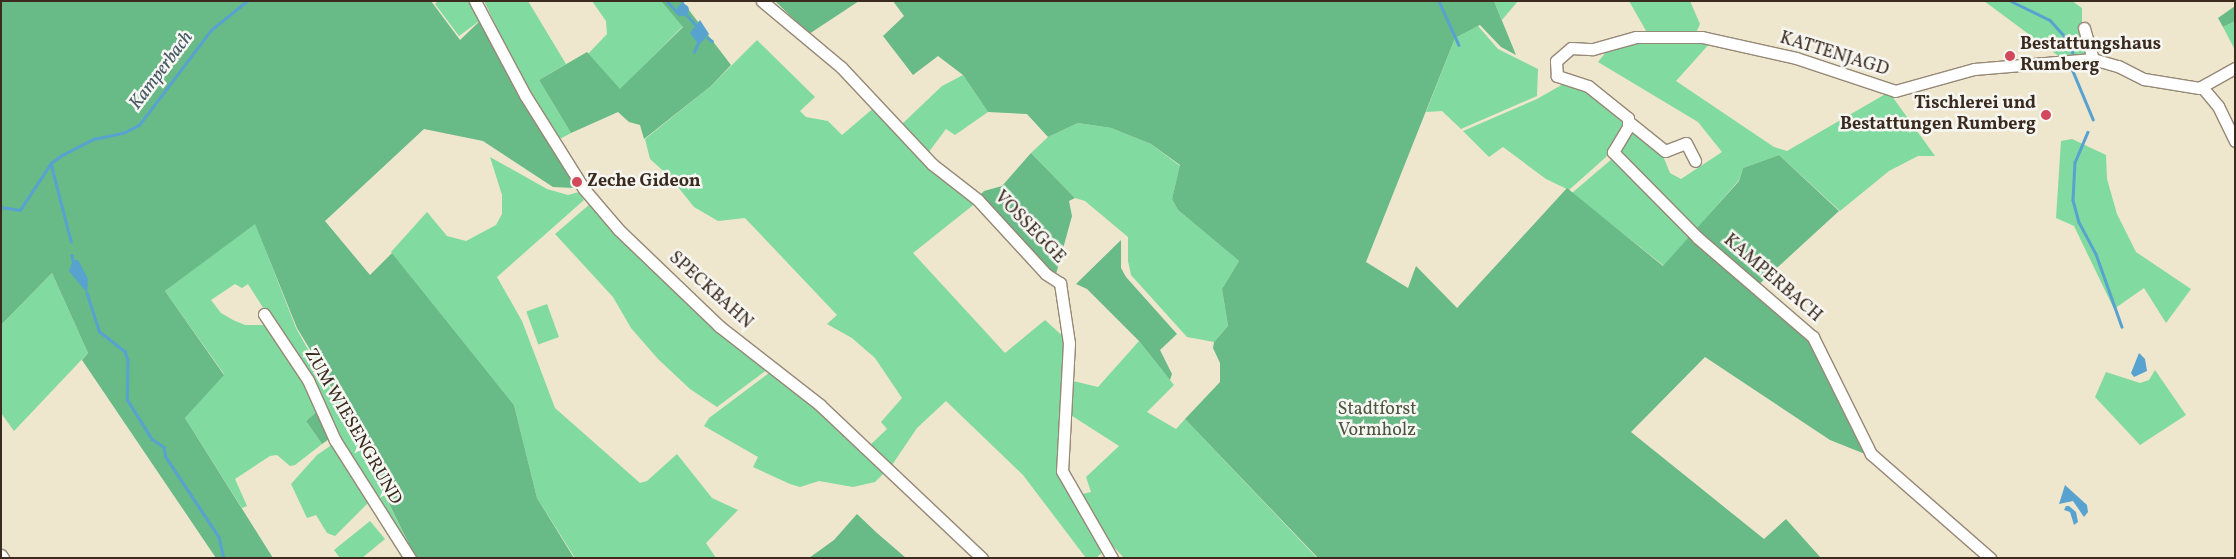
<!DOCTYPE html>
<html>
<head>
<meta charset="utf-8">
<style>
	body { margin:0 }
	#map { position:relative; width:2236px; height:559px; overflow:hidden; background:#efe6ce; font-family:Vollkorn,serif }
	div>[style] { position:absolute }
	.green>* { inset:0; background:#81daa0; transform-origin:0 0 }
	.forest>* { inset:0; background:#68ba86 }
	.water>* { inset:0; background:#58a2cf }
	.round { border-radius:50% }
	.stream>* { height:2.5px; margin:-1.25px; padding:0 1.25px; transform-origin:1.25px; border-radius:1.25px; background:#58a2cf }
	.roads { filter:drop-shadow(1px 0 #958876) drop-shadow(-1px 0 #958876) drop-shadow(0 1px #958876) drop-shadow(0 -1px #958876) }
	.minor>* { height:11px; margin:-5.5px; padding:0 5.5px; transform-origin:5.5px; border-radius:5.5px; background:#fff }
	.dots>* { width:14px; height:14px; translate:-50% -50%; box-sizing:border-box; border:2px solid #f6f6f2; border-radius:50% }
	span { translate:-50% -50%; white-space:nowrap; text-align:center; line-height:1.15; -webkit-text-stroke:5px #f6f6f2; paint-order:stroke }
	.poi-label { font-size:18px; color:#3b2a1e; font-weight:700 }
	.left { translate:0 -50%; text-align:left }
	.right { translate:-100% -50%; text-align:right }
	.street-label { font-size:18px; color:#3b2a1e }
	.park-label { font-size:18px; color:#4c563e }
	.water-label { font-size:19px; color:#475a65; font-style:italic }
	.frame { position:absolute; inset:0; border:2px solid #3b2a1e; pointer-events:none }
</style>
</head>
<body>
<div id="map">
	<div class="green">
		<div style="clip-path:polygon(438px 1px,469px 1px,482px 19px,459px 36px,435px 4px)"></div>
		<div style="clip-path:polygon(484px 1px,528px 1px,566px 64px,539px 80px,571px 133px,558px 140px,518px 72px)"></div>
		<div style="clip-path:polygon(592px 1px,661px 1px,683px 26px,620px 90px,588px 54px,607px 34px,606px 21px)"></div>
		<div style="clip-path:polygon(1494px 1px,1518px 1px,1502px 20px)"></div>
		<div style="clip-path:polygon(1629px 1px,1690px 1px,1700px 24px,1695px 35px,1649px 36px)"></div>
		<div style="clip-path:polygon(1984px 1px,2072px 1px,2082px 8px,2082px 31px,2090px 56px,2064px 60px)"></div>
		<div style="clip-path:polygon(2235px 21px,2235px 50px,2223px 27px)"></div>
		<div style="clip-path:polygon(1478px 26px,1498px 49px,1538px 69px,1537px 96px,1461px 129px,1442px 111px,1426px 112px,1455px 38px)"></div>
		<div style="clip-path:polygon(757px 40px,815px 97px,800px 111px,806px 117px,828px 121px,842px 135px,876px 106px,977px 202px,913px 253px,1005px 353px,1045px 320px,1066px 339px,1059px 468px,1106px 549px,1096px 558px,1086px 558px,1023px 475px,946px 401px,917px 428px,890px 468px,869px 446px,887px 429px,881px 422px,902px 398px,875px 358px,852px 338px,827px 324px,837px 315px,745px 218px,718px 221px,694px 207px,670px 177px,650px 159px,645px 139px,711px 86px)"></div>
		<div style="clip-path:polygon(1631px 40px,1711px 42px,1676px 81px,1774px 147px,1787px 151px,1889px 92px,1935px 156px,1918px 156px,1889px 171px,1840px 211px,1779px 155px,1743px 168px,1739px 180px,1694px 232px,1618px 153px,1631px 126px,1661px 151px,1670px 173px,1681px 179px,1722px 152px,1698px 122px,1598px 62px,1610px 47px)"></div>
		<div style="clip-path:polygon(963px 75px,988px 112px,955px 135px,946px 129px,928px 153px,901px 125px,942px 86px)"></div>
		<div style="clip-path:polygon(1565px 83px,1594px 93px,1626px 124px,1606px 157px,1569px 190px,1546px 179px,1503px 147px,1489px 157px,1463px 131px,1537px 99px)"></div>
		<div style="clip-path:polygon(1078px 123px,1111px 128px,1151px 144px,1180px 166px,1172px 199px,1178px 210px,1239px 261px,1222px 289px,1228px 326px,1214px 342px,1187px 337px,1131px 275px,1128px 261px,1128px 237px,1085px 201px,1075px 198px,1031px 153px,1048px 137px)"></div>
		<div style="clip-path:polygon(2072px 139px,2106px 155px,2107px 179px,2117px 214px,2136px 252px,2191px 289px,2166px 323px,2144px 288px,2114px 309px,2074px 226px,2056px 218px,2061px 141px)"></div>
		<div style="clip-path:polygon(490px 157px,547px 189px,568px 195px,579px 192px,584px 200px,497px 277px,522px 321px,555px 408px,640px 483px,647px 481px,677px 454px,712px 498px,738px 510px,706px 543px,716px 558px,575px 558px,537px 498px,514px 405px,391px 252px,427px 212px,447px 236px,466px 241px,496px 225px,502px 214px,502px 195px)"></div>
		<div style="clip-path:polygon(1613px 158px,1692px 234px,1664px 266px,1572px 193px)"></div>
		<div style="clip-path:polygon(590px 204px,768px 369px,717px 407px,690px 389px,658px 359px,631px 328px,613px 297px,555px 234px)"></div>
		<div style="clip-path:polygon(255px 223px,296px 328px,337px 401px,416px 558px,412px 558px,364px 484px,292px 353px,248px 284px,242px 288px,235px 284px,211px 300px,221px 313px,233px 320px,245px 325px,268px 325px,320px 409px,306px 421px,322px 444px,295px 465px,290px 466px,277px 455px,270px 456px,235px 479px,247px 506px,242px 508px,185px 418px,224px 374px,165px 291px)"></div>
		<div style="clip-path:polygon(52px 273px,88px 353px,14px 431px,1px 413px,1px 325px)"></div>
		<div style="left:547px;top:304px;width:35px;height:22px;rotate:70deg"></div>
		<div style="clip-path:polygon(1139px 341px,1174px 385px,1147px 412px,1176px 429px,1185px 419px,1317px 558px,1124px 558px,1112px 545px,1109px 547px,1078px 495px,1091px 492px,1086px 477px,1119px 446px,1066px 412px,1069px 380px,1098px 387px)"></div>
		<div style="clip-path:polygon(773px 370px,787px 381px,885px 472px,875px 482px,853px 487px,819px 481px,800px 487px,790px 484px,753px 467px,758px 457px,704px 426px,709px 418px)"></div>
		<div style="clip-path:polygon(2155px 370px,2186px 415px,2140px 445px,2095px 397px,2106px 372px,2140px 383px,2149px 380px)"></div>
		<div style="clip-path:polygon(333px 444px,371px 500px,335px 536px,327px 533px,316px 515px,307px 518px,291px 484px,317px 455px)"></div>
		<div style="clip-path:polygon(370px 521px,385px 539px,362px 558px,340px 558px,334px 550px)"></div>
	</div>
	<div class="forest">
		<div style="clip-path:polygon(1px 1px,431px 1px,460px 40px,482px 19px,576px 184px,574px 188px,553px 187px,483px 141px,424px 129px,325px 221px,370px 275px,392px 253px,514px 405px,537px 498px,574px 558px,416px 558px,323px 371px,297px 328px,255px 224px,165px 291px,224px 375px,185px 418px,273px 558px,216px 558px,82px 360px,88px 353px,52px 273px,1px 325px)"></div>
		<div style="clip-path:polygon(661px 1px,682px 1px,731px 65px,711px 86px,644px 139px,640px 125px,629px 122px,618px 112px,571px 133px,539px 80px,587px 52px,620px 89px,683px 27px)"></div>
		<div style="clip-path:polygon(775px 1px,859px 1px,809px 34px)"></div>
		<div style="clip-path:polygon(893px 1px,1494px 1px,1516px 55px,1501px 47px,1480px 25px,1455px 38px,1366px 262px,1408px 288px,1416px 266px,1457px 308px,1567px 188px,1663px 266px,1739px 181px,1743px 168px,1779px 155px,1839px 211px,1755px 288px,1812px 338px,1870px 456px,1830px 440px,1705px 357px,1631px 432px,1764px 539px,1786px 519px,1821px 558px,1318px 558px,1185px 419px,1220px 382px,1220px 363px,1213px 348px,1214px 342px,1228px 326px,1222px 289px,1239px 261px,1178px 210px,1172px 199px,1180px 165px,1151px 144px,1111px 128px,1078px 123px,1048px 137px,1027px 114px,988px 112px,963px 75px,938px 56px,913px 75px,883px 36px,904px 16px)"></div>
		<div style="clip-path:polygon(2235px 6px,2235px 21px,2223px 27px,2218px 18px)"></div>
		<div style="clip-path:polygon(1031px 153px,1075px 198px,1069px 201px,1072px 216px,1056px 274px,1049px 274px,978px 197px,984px 191px,1002px 186px)"></div>
		<div style="clip-path:polygon(1121px 240px,1121px 268px,1126px 277px,1177px 334px,1160px 350px,1172px 374px,1170px 380px,1139px 341px,1087px 289px,1076px 284px)"></div>
		<div style="clip-path:polygon(320px 409px,332px 437px,322px 444px,306px 421px)"></div>
		<div style="clip-path:polygon(857px 514px,877px 533px,906px 558px,809px 558px,834px 540px)"></div>
	</div>
	<div class="water">
		<div class="round" style="left:677px;top:4px;width:12px;height:12px"></div>
		<div style="clip-path:polygon(700px 20px,709px 34px,699px 45px,690px 33px)"></div>
		<div style="clip-path:polygon(73px 260px,78px 260px,88px 279px,87px 293px,69px 271px)"></div>
		<div style="clip-path:polygon(2139px 353px,2145px 359px,2147px 371px,2134px 377px,2131px 373px)"></div>
		<div style="clip-path:polygon(2065px 485px,2087px 505px,2088px 512px,2084px 517px,2073px 501px,2059px 504px)"></div>
		<div style="clip-path:polygon(2066px 506px,2069px 506px,2076px 512px,2078px 522px,2074px 525px,2070px 512px,2064px 510px)"></div>
	</div>
	<div class="stream">
		<div style="left:667px;top:1px;width:18px;rotate:47deg"></div>
		<div style="left:682px;top:1px;width:3px;rotate:72deg"></div>
		<div style="left:1439px;top:1px;width:48px;rotate:65.6deg"></div>
		<div style="left:2011px;top:1px;width:43px;rotate:26deg"></div>
		<div style="left:2050px;top:20px;width:28px;rotate:48deg"></div>
		<div style="left:2069px;top:41px;width:17px;rotate:73deg"></div>
		<div style="left:687px;top:15px;width:12px;rotate:48deg"></div>
		<div style="left:708px;top:38px;width:5px;rotate:37deg"></div>
		<div style="left:694px;top:52px;width:8px;rotate:-67deg"></div>
		<div style="left:2070px;top:64px;width:60px;rotate:67.3deg"></div>
		<div style="left:2088px;top:132px;width:33px;rotate:113deg"></div>
		<div style="left:2075px;top:162px;width:38px;rotate:93deg"></div>
		<div style="left:2073px;top:200px;width:23px;rotate:75deg"></div>
		<div style="left:2079px;top:222px;width:36px;rotate:62deg"></div>
		<div style="left:2096px;top:254px;width:77px;rotate:70.4deg"></div>
		<div style="left:51px;top:163px;width:81px;rotate:75.6deg"></div>
		<div style="left:1px;top:207px;width:19px;rotate:9deg"></div>
		<div style="left:20px;top:210px;width:56px;rotate:-56.6deg"></div>
		<div style="left:51px;top:163px;width:14px;rotate:-36deg"></div>
		<div style="left:62px;top:155px;width:36px;rotate:-27deg"></div>
		<div style="left:94px;top:139px;width:30px;rotate:-12deg"></div>
		<div style="left:123px;top:133px;width:18px;rotate:-27deg"></div>
		<div style="left:139px;top:125px;width:119px;rotate:-52.8deg"></div>
		<div style="left:211px;top:30px;width:46px;rotate:-38.9deg"></div>
		<div style="left:72px;top:255px;width:5px;rotate:79deg"></div>
		<div style="left:87px;top:293px;width:40px;rotate:72deg"></div>
		<div style="left:99px;top:331px;width:33px;rotate:38deg"></div>
		<div style="left:125px;top:351px;width:9px;rotate:72deg"></div>
		<div style="left:128px;top:360px;width:39px;rotate:91deg"></div>
		<div style="left:127px;top:399px;width:47px;rotate:58deg"></div>
		<div style="left:152px;top:439px;width:14px;rotate:34deg"></div>
		<div style="left:164px;top:447px;width:10px;rotate:79deg"></div>
		<div style="left:166px;top:457px;width:96px;rotate:56.5deg"></div>
		<div style="left:219px;top:537px;width:22px;rotate:77deg"></div>
	</div>
	<div class="roads">
		<div class="minor">
			<div style="left:475px;top:1px;width:106px;rotate:62deg"></div>
			<div style="left:525px;top:95px;width:111px;rotate:57.9deg"></div>
			<div style="left:584px;top:189px;width:54px;rotate:49.5deg"></div>
			<div style="left:619px;top:230px;width:139px;rotate:43.8deg"></div>
			<div style="left:719px;top:326px;width:128px;rotate:38deg"></div>
			<div style="left:820px;top:405px;width:223px;rotate:43.4deg"></div>
			<div style="left:762px;top:1px;width:103px;rotate:39.9deg"></div>
			<div style="left:841px;top:67px;width:133px;rotate:46.8deg"></div>
			<div style="left:932px;top:164px;width:58px;rotate:38deg"></div>
			<div style="left:978px;top:200px;width:100px;rotate:47.4deg"></div>
			<div style="left:1046px;top:274px;width:17px;rotate:33deg"></div>
			<div style="left:1060px;top:283px;width:61px;rotate:81.5deg"></div>
			<div style="left:1069px;top:343px;width:128px;rotate:93.1deg"></div>
			<div style="left:1062px;top:471px;width:100px;rotate:60.1deg"></div>
			<div style="left:2084px;top:28px;width:32px;rotate:74deg"></div>
			<div style="left:2202px;top:87px;width:25px;rotate:50deg"></div>
			<div style="left:2218px;top:106px;width:39px;rotate:64deg"></div>
			<div style="left:1629px;top:122px;width:46px;rotate:38.9deg"></div>
			<div style="left:1665px;top:151px;width:22px;rotate:-21deg"></div>
			<div style="left:1686px;top:143px;width:20px;rotate:63deg"></div>
			<div style="left:264px;top:314px;width:79px;rotate:56.3deg"></div>
			<div style="left:308px;top:380px;width:66px;rotate:65.8deg"></div>
			<div style="left:335px;top:440px;width:140px;rotate:57.6deg"></div>
			<div style="left:1px;top:555px;width:4px;rotate:56deg"></div>
			<div style="left:1990px;top:558px;width:158px;rotate:-138.8deg"></div>
			<div style="left:1871px;top:454px;width:131px;rotate:-116.4deg"></div>
			<div style="left:1813px;top:337px;width:152px;rotate:-139.3deg"></div>
			<div style="left:1698px;top:238px;width:121px;rotate:-134.7deg"></div>
			<div style="left:1613px;top:152px;width:29px;rotate:-59deg"></div>
			<div style="left:1628px;top:127px;width:9px;rotate:-90deg"></div>
			<div style="left:1628px;top:118px;width:51px;rotate:-141.3deg"></div>
			<div style="left:1588px;top:86px;width:33px;rotate:-162deg"></div>
			<div style="left:1557px;top:76px;width:15px;rotate:-94deg"></div>
			<div style="left:1556px;top:61px;width:20px;rotate:-41deg"></div>
			<div style="left:1571px;top:48px;width:22px;rotate:3deg"></div>
			<div style="left:1593px;top:49px;width:45px;rotate:-15.6deg"></div>
			<div style="left:1636px;top:37px;width:66px"></div>
			<div style="left:1702px;top:37px;width:96px;rotate:12.6deg"></div>
			<div style="left:1796px;top:58px;width:104px;rotate:18.4deg"></div>
			<div style="left:1895px;top:91px;width:82px;rotate:-15.6deg"></div>
			<div style="left:1974px;top:69px;width:119px;rotate:-4.8deg"></div>
			<div style="left:2093px;top:59px;width:26px;rotate:16deg"></div>
			<div style="left:2118px;top:66px;width:29px;rotate:27deg"></div>
			<div style="left:2144px;top:79px;width:56px;rotate:9.3deg"></div>
			<div style="left:2199px;top:88px;width:41px;rotate:-29.1deg"></div>
		</div>
	</div>
	<div class="dots">
		<div style="left:2010px;top:56px;background:#d1495b"></div>
		<div style="left:2046px;top:115px;background:#d1495b"></div>
		<div style="left:577px;top:182px;background:#d1495b"></div>
	</div>
	<div class="poi-label">
		<span class="left" style="left:2020px;top:56px">Bestattungshaus<br>Rumberg</span>
		<span class="right" style="left:2036px;top:115px">Tischlerei und<br>Bestattungen Rumberg</span>
		<span class="left" style="left:587px;top:182px">Zeche Gideon</span>
	</div>
	<div class="street-label">
		<span style="left:1834px;top:55px;rotate:17deg">KATTENJAGD</span>
		<span style="left:1029px;top:228px;rotate:46deg">VOSSEGGE</span>
		<span style="left:1772px;top:279px;rotate:41deg">KAMPERBACH</span>
		<span style="left:710px;top:291px;rotate:42deg">SPECKBAHN</span>
		<span style="left:352px;top:427px;rotate:60deg">ZUM WIESENGRUND</span>
	</div>
	<div class="park-label">
		<span style="left:1377px;top:421px">Stadtforst<br>Vormholz</span>
	</div>
	<div class="water-label">
		<span style="left:162px;top:71px;rotate:-53deg">Kamperbach</span>
	</div>
	<div class="frame"></div>
</div>
</body>
</html>
